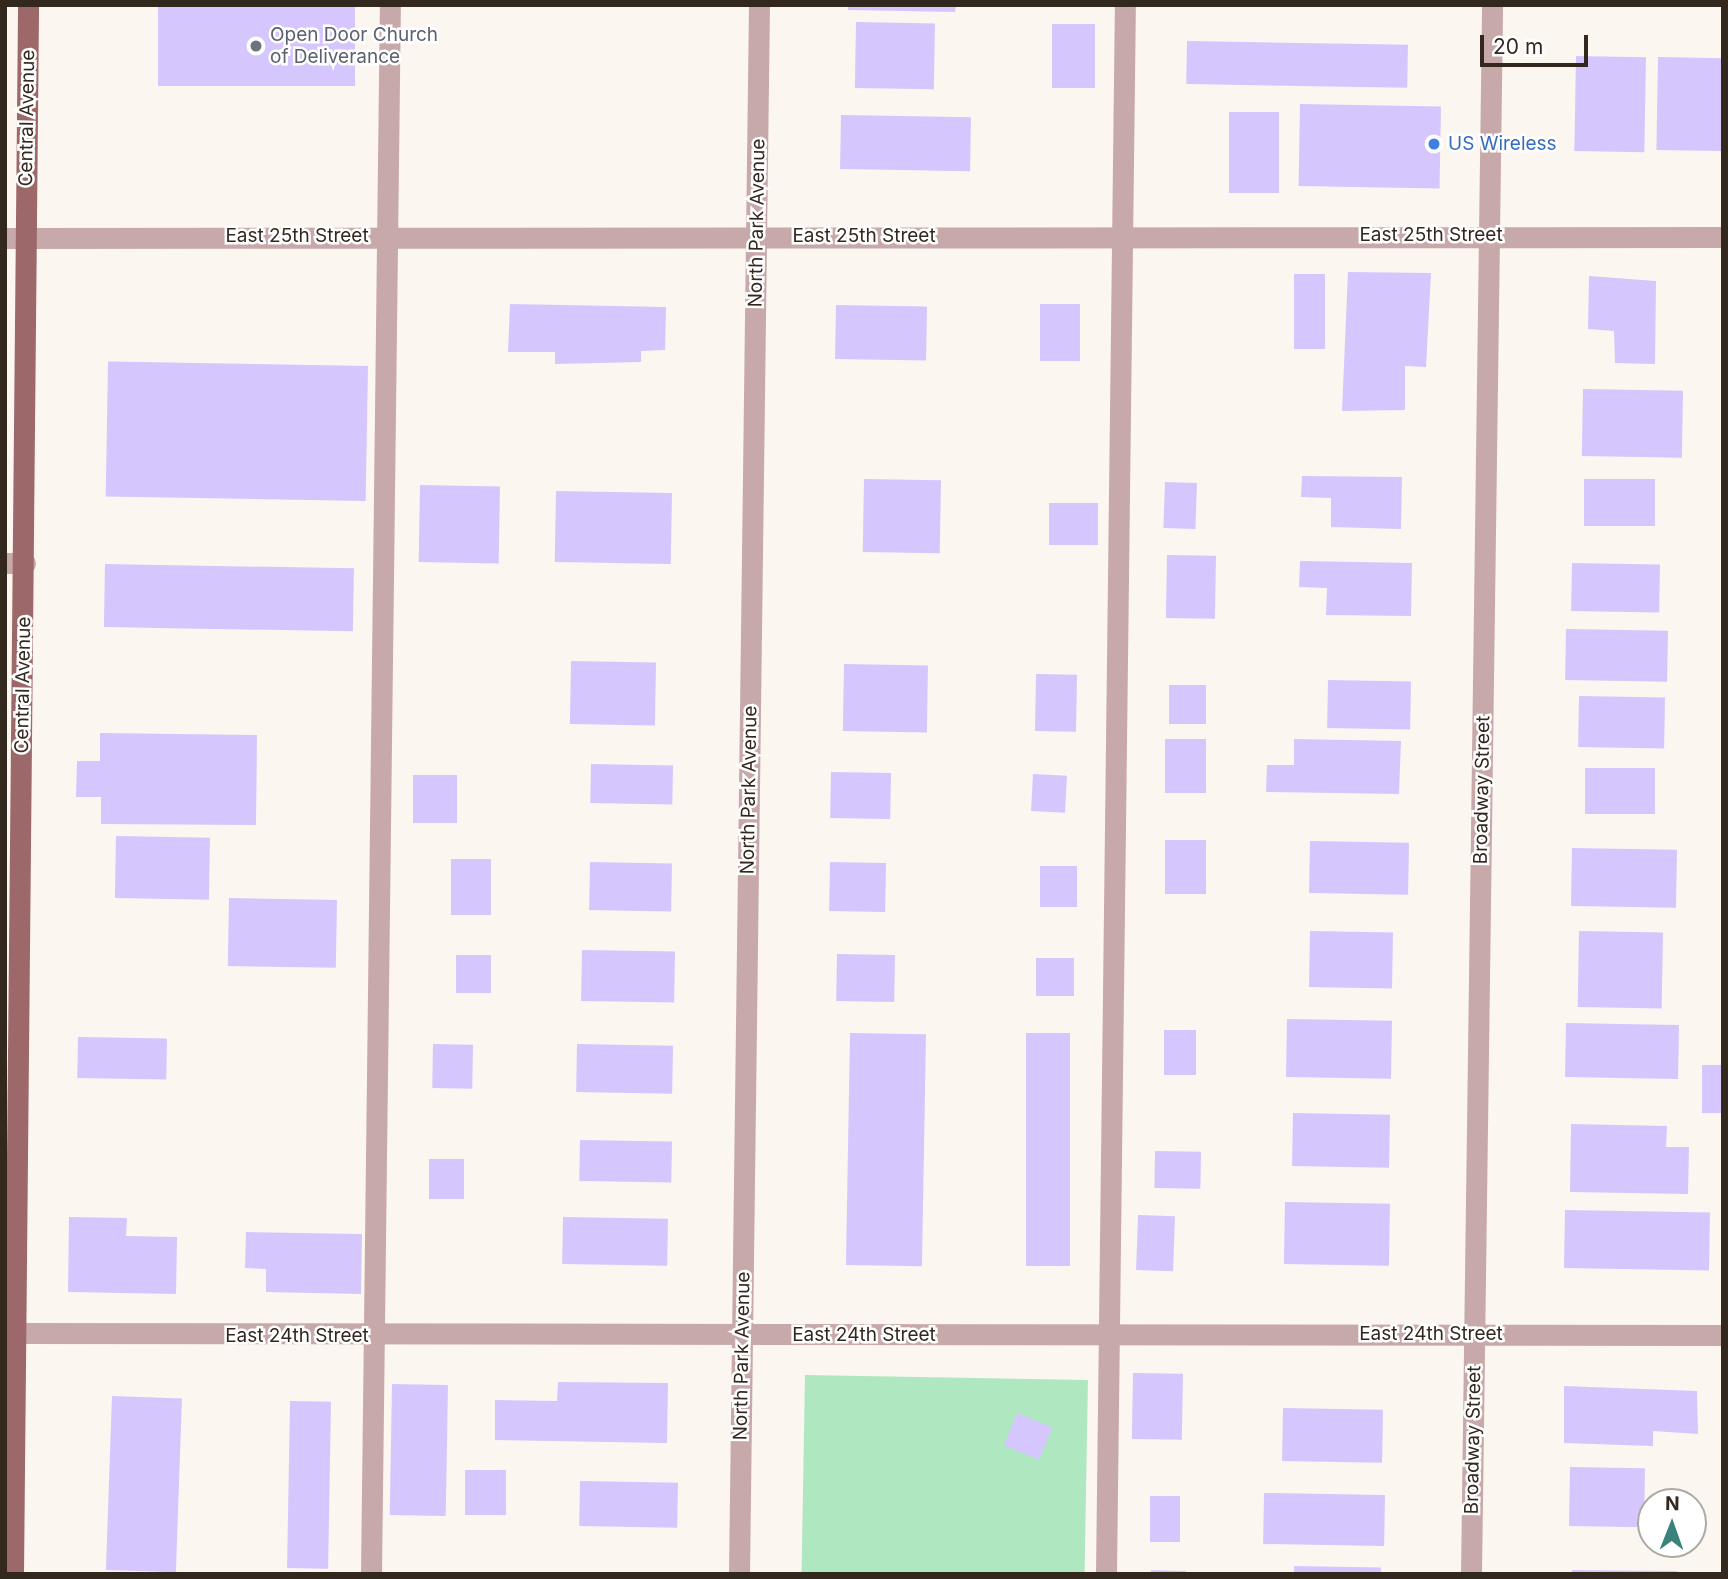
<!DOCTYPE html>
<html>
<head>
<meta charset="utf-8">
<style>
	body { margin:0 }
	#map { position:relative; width:1728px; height:1579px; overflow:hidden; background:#fcf6f1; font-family:Inter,sans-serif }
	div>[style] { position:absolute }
	.green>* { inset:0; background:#afe7c1; transform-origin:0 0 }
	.building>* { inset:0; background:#d6c6fe; transform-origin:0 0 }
	.minor>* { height:21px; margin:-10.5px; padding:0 10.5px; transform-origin:10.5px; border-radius:10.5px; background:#c8a9a9 }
	.major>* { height:21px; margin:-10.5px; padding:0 10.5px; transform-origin:10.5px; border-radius:10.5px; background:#9c6869 }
	.dots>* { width:19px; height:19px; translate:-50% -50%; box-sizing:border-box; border:4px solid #fff; border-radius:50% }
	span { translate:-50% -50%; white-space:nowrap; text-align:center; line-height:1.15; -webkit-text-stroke:5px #fff; paint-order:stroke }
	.worship-label { font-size:19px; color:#5b616d }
	.left { translate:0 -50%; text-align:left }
	.street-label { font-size:19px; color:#32281e }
	.shop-label { font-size:19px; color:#366cbe }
	.frame { position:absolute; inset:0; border:7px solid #32281e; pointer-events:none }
	.north { position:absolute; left:1637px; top:1488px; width:70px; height:70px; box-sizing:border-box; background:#fff; border:2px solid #ada9a5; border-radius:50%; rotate:1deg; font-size:19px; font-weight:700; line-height:28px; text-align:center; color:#32281e }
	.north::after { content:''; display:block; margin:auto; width:24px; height:32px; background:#3a827b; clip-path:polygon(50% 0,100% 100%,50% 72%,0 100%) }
	.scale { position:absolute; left:1480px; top:35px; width:108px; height:32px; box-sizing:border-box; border:4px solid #32281e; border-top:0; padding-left:9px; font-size:21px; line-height:24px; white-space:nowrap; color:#32281e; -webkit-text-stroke:5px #fff; paint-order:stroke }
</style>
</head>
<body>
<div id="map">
	<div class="green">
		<div style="left:805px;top:1375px;width:283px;height:199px;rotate:1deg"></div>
	</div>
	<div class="building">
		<div style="left:158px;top:5px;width:197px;height:81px"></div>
		<div style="clip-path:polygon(848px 5px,956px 5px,955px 12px,848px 10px)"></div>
		<div style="left:856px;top:22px;width:79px;height:66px;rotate:1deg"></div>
		<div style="left:1052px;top:24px;width:43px;height:64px"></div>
		<div style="left:1187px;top:41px;width:221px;height:43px;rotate:1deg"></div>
		<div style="left:1576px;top:56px;width:70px;height:95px;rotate:1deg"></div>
		<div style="left:1658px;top:57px;width:65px;height:93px;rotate:1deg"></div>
		<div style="left:1300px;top:104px;width:141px;height:82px;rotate:1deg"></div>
		<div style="left:1229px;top:112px;width:50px;height:81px"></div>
		<div style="left:841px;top:115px;width:130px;height:54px;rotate:1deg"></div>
		<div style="clip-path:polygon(1348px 272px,1431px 273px,1426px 367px,1405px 366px,1405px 410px,1342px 411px)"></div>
		<div style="left:1294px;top:274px;width:31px;height:75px"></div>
		<div style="clip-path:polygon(1589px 276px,1656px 281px,1655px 364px,1615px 363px,1614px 331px,1588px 329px)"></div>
		<div style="clip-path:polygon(510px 304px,666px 307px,665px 350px,641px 351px,641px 362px,555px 364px,555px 352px,508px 352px)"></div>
		<div style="left:1040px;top:304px;width:40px;height:57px"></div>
		<div style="left:836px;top:305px;width:91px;height:54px;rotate:1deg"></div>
		<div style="left:368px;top:366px;width:135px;height:260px;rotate:91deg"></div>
		<div style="left:1583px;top:389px;width:100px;height:67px;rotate:1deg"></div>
		<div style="clip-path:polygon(1302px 476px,1402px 477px,1401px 529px,1331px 527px,1331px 498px,1301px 497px)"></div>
		<div style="left:864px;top:479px;width:77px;height:73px;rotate:1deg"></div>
		<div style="left:1584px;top:479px;width:71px;height:47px"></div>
		<div style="left:1165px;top:482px;width:32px;height:46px;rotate:2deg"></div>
		<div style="left:420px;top:485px;width:80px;height:77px;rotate:1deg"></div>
		<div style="left:556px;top:491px;width:116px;height:71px;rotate:1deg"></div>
		<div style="left:1049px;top:503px;width:49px;height:42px"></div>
		<div style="left:1167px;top:555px;width:49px;height:63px;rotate:1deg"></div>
		<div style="clip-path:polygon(1300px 561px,1412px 563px,1411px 616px,1326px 615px,1327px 588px,1299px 587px)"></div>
		<div style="left:1572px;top:563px;width:88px;height:48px;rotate:1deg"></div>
		<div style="left:105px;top:564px;width:249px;height:63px;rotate:1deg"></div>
		<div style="left:1566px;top:629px;width:102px;height:51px;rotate:1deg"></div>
		<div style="left:571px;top:661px;width:85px;height:63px;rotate:1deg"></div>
		<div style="left:844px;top:664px;width:84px;height:67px;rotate:1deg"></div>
		<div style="left:1036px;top:674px;width:41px;height:57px;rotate:1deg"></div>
		<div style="left:1328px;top:680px;width:83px;height:48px;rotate:1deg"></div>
		<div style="left:1169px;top:685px;width:37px;height:39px"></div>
		<div style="left:1579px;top:696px;width:86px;height:51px;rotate:1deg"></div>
		<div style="clip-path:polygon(100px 733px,257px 735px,256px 825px,101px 824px,101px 797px,76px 797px,77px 761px,100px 761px)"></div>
		<div style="left:1165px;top:739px;width:41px;height:54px"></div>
		<div style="clip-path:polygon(1294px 739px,1401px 741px,1399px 794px,1266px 792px,1267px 765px,1294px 765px)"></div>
		<div style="left:591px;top:764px;width:82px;height:39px;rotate:1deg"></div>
		<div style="left:1585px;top:768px;width:70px;height:46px"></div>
		<div style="left:831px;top:772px;width:60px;height:46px;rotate:1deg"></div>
		<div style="left:1033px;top:774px;width:34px;height:37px;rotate:3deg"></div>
		<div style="left:413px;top:775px;width:44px;height:48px"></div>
		<div style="left:116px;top:836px;width:94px;height:62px;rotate:1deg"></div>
		<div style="left:1165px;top:840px;width:41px;height:54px"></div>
		<div style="left:1310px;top:841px;width:99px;height:52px;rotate:1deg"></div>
		<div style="left:1572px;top:848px;width:105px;height:58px;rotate:1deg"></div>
		<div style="left:451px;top:859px;width:40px;height:56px"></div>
		<div style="left:590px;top:862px;width:82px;height:48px;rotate:1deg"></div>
		<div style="left:830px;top:862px;width:56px;height:49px;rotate:1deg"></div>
		<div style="left:1040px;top:866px;width:37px;height:41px"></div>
		<div style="left:229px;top:898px;width:108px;height:68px;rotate:1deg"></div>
		<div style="left:1310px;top:931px;width:83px;height:56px;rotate:1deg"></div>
		<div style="left:1579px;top:931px;width:84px;height:76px;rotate:1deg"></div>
		<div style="left:582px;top:950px;width:93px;height:51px;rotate:1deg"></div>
		<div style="left:837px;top:954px;width:58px;height:47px;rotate:1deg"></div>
		<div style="left:456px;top:955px;width:35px;height:38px"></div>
		<div style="left:1036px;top:958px;width:38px;height:38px"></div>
		<div style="left:1287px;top:1019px;width:105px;height:58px;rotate:1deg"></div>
		<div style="left:1566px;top:1023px;width:113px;height:54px;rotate:1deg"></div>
		<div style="left:1164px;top:1030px;width:32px;height:45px"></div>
		<div style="left:850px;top:1033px;width:76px;height:232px;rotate:1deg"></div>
		<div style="left:1026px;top:1033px;width:44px;height:233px"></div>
		<div style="left:78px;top:1037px;width:89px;height:41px;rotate:1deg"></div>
		<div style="left:433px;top:1044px;width:40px;height:44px;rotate:1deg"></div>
		<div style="left:577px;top:1044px;width:96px;height:48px;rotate:1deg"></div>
		<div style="left:1702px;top:1065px;width:21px;height:48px"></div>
		<div style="left:1293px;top:1113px;width:97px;height:53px;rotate:1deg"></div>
		<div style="clip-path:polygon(1571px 1124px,1667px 1126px,1666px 1147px,1689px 1147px,1688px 1194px,1570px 1192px)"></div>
		<div style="left:580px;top:1140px;width:92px;height:41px;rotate:1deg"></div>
		<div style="left:1155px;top:1151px;width:46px;height:37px;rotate:1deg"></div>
		<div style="left:429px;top:1159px;width:35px;height:40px"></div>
		<div style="left:1285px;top:1202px;width:105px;height:62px;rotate:1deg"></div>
		<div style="left:1565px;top:1210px;width:145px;height:58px;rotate:1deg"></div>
		<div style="left:1138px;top:1215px;width:37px;height:55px;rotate:2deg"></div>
		<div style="clip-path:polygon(69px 1217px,127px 1218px,126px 1236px,177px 1237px,176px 1294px,68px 1292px)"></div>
		<div style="left:563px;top:1217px;width:105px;height:47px;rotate:1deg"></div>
		<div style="clip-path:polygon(246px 1232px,362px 1234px,361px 1294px,266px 1292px,266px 1269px,245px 1268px)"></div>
		<div style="left:1133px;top:1373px;width:50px;height:66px;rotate:1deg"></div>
		<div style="clip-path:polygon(558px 1382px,668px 1383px,667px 1443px,495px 1440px,495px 1400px,557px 1401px)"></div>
		<div style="left:392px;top:1384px;width:56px;height:131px;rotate:1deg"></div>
		<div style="clip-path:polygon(1564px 1386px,1697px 1391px,1698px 1434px,1653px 1431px,1653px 1446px,1564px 1443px)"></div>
		<div style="left:112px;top:1396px;width:70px;height:174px;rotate:2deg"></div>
		<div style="left:290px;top:1401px;width:41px;height:167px;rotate:1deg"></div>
		<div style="left:1283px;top:1408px;width:100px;height:53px;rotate:1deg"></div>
		<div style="left:1017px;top:1413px;width:38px;height:35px;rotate:22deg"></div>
		<div style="left:1570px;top:1467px;width:75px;height:59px;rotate:1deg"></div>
		<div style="left:465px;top:1470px;width:41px;height:45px"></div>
		<div style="left:580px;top:1481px;width:98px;height:45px;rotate:1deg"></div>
		<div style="left:1264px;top:1493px;width:121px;height:51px;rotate:1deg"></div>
		<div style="left:1150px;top:1496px;width:30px;height:46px"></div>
		<div style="left:1294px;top:1566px;width:87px;height:8px;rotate:1deg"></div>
		<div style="clip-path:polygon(1151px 1570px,1186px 1571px,1186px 1574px,1151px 1574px)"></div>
		<div style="clip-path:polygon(1572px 1570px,1677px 1571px,1677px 1574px,1572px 1574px)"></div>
	</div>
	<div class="minor">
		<div style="left:5px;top:238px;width:1718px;rotate:-0.03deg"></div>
		<div style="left:5px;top:563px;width:20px"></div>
		<div style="left:5px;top:1333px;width:1718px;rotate:0.07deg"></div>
		<div style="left:371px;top:1574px;width:1569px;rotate:-89.31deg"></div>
		<div style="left:739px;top:1574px;width:1569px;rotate:-89.27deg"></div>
		<div style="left:1106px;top:1574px;width:1569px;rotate:-89.31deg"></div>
		<div style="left:1471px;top:1574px;width:1569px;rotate:-89.23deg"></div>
	</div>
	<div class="major">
		<div style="left:13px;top:1574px;width:1569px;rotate:-89.45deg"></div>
	</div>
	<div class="dots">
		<div style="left:256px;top:46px;background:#6b7280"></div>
		<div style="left:1434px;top:144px;background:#3f7fe0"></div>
	</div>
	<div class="worship-label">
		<span class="left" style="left:270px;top:46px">Open Door Church<br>of Deliverance</span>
	</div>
	<div class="street-label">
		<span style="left:27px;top:118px;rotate:-89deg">Central Avenue</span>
		<span style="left:757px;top:223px;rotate:-89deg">North Park Avenue</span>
		<span style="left:1431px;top:235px">East 25th Street</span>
		<span style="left:297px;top:236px">East 25th Street</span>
		<span style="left:864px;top:236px">East 25th Street</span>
		<span style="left:23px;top:685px;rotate:-89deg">Central Avenue</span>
		<span style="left:749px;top:790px;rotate:-89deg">North Park Avenue</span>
		<span style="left:1482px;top:790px;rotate:-89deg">Broadway Street</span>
		<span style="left:1431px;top:1334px">East 24th Street</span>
		<span style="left:864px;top:1335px">East 24th Street</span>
		<span style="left:297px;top:1336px">East 24th Street</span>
		<span style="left:742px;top:1356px;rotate:-89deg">North Park Avenue</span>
		<span style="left:1473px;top:1440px;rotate:-89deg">Broadway Street</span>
	</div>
	<div class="shop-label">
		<span class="left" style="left:1448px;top:144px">US Wireless</span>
	</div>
	<div class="frame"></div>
	<div class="north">N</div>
	<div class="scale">20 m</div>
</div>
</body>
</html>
